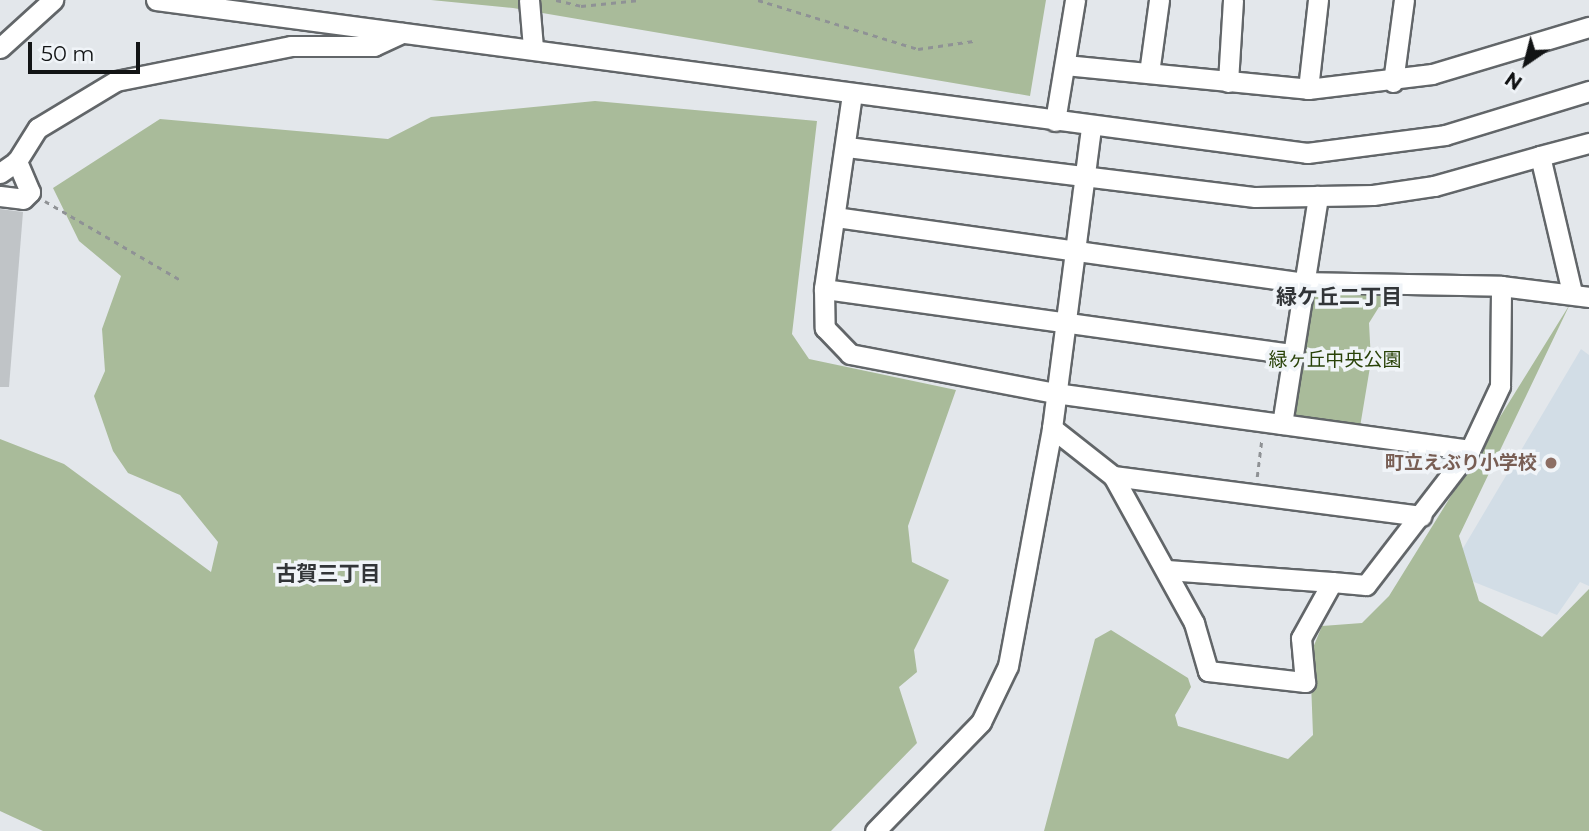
<!DOCTYPE html>
<html>
<head>
<meta charset="utf-8">
<style>
	body { margin:0 }
	#map { position:relative; width:1589px; height:831px; overflow:hidden; background:#e3e7eb; font-family:Montserrat,"Noto Sans JP",sans-serif }
	div>[style] { position:absolute }
	.built>* { inset:0; background:#d2dde6 }
	.green>* { inset:0; background:#a9bb9a }
	.building>* { inset:0; background:#c0c4c7 }
	.path>* { height:2.5px; margin-top:-1.25px; transform-origin:0; background:repeating-linear-gradient(90deg,#8f9295 0 5px,transparent 0 10px) }
	.roads { filter:drop-shadow(2px 0 #626669) drop-shadow(-2px 0 #626669) drop-shadow(0 2px #626669) drop-shadow(0 -2px #626669) }
	.minor>* { height:19px; margin:-9.5px; padding:0 9.5px; transform-origin:9.5px; border-radius:9.5px; background:#fff }
	.dots>* { width:19px; height:19px; translate:-50% -50%; box-sizing:border-box; border:4px solid #f0f4f8; border-radius:50% }
	span { translate:-50% -50%; white-space:nowrap; text-align:center; line-height:1.15; -webkit-text-stroke:7px #f0f4f8; paint-order:stroke }
	.park-label { font-size:19px; color:#294208 }
	.education-label { font-size:19px; color:#785e54; font-weight:700 }
	.right { translate:-100% -50%; text-align:right }
	.neighbourhood-label { font-size:21px; color:#323538; font-weight:700 }
	.north { position:absolute; left:1491px; top:28px; width:70px; height:70px; -webkit-text-stroke:5px #f0f4f8; paint-order:stroke; rotate:215deg; font-size:19px; font-weight:700; line-height:28px; text-align:center; color:#121415 }
	.north::after { content:''; display:block; margin:auto; width:24px; height:32px; background:#121415; clip-path:polygon(50% 0,100% 100%,50% 72%,0 100%) }
	.scale { position:absolute; left:28px; top:42px; width:112px; height:32px; box-sizing:border-box; border:4px solid #121415; border-top:0; padding-left:9px; font-size:21px; line-height:24px; white-space:nowrap; color:#121415; -webkit-text-stroke:5px #f0f4f8; paint-order:stroke }
</style>
</head>
<body>
<div id="map">
	<div class="built">
		<div style="clip-path:polygon(1581px 349px,1589px 355px,1589px 586px,1580px 582px,1557px 615px,1449px 572px)"></div>
	</div>
	<div class="green">
		<div style="clip-path:polygon(431px 0,1046px 0,1030px 96px,513px 8px)"></div>
		<div style="clip-path:polygon(595px 101px,817px 121px,792px 334px,809px 359px,956px 390px,908px 526px,912px 562px,949px 580px,914px 650px,917px 672px,899px 687px,917px 743px,831px 831px,43px 831px,0 811px,0 439px,64px 464px,211px 572px,218px 542px,180px 495px,128px 473px,113px 451px,94px 396px,105px 371px,102px 329px,121px 276px,79px 241px,53px 188px,160px 119px,388px 139px,431px 117px)"></div>
		<div style="clip-path:polygon(1316px 289px,1392px 293px,1391px 308px,1379px 307px,1369px 323px,1371px 361px,1360px 427px,1295px 420px,1290px 414px,1307px 298px)"></div>
		<div style="clip-path:polygon(1570px 304px,1459px 536px,1479px 601px,1542px 637px,1589px 589px,1589px 831px,1044px 831px,1095px 639px,1111px 630px,1188px 678px,1191px 687px,1175px 715px,1178px 726px,1288px 759px,1313px 735px,1310px 655px,1322px 626px,1362px 623px,1389px 596px)"></div>
	</div>
	<div class="building">
		<div style="clip-path:polygon(0 209px,23px 212px,9px 387px,0 387px)"></div>
	</div>
	<div class="path">
		<div style="left:556px;top:0;width:26px;rotate:13deg"></div>
		<div style="left:581px;top:6px;width:59px;rotate:-5.8deg"></div>
		<div style="left:758px;top:0;width:167px;rotate:17deg"></div>
		<div style="left:918px;top:49px;width:56px;rotate:-8.3deg"></div>
		<div style="left:45px;top:201px;width:157px;rotate:30.2deg"></div>
		<div style="left:1257px;top:477px;width:38px;rotate:-83deg"></div>
	</div>
	<div class="roads">
		<div class="minor">
			<div style="left:156px;top:0;width:1161px;rotate:7.57deg"></div>
			<div style="left:1307px;top:153px;width:139px;rotate:-7.4deg"></div>
			<div style="left:1445px;top:135px;width:151px;rotate:-17deg"></div>
			<div style="left:529px;top:0;width:48px;rotate:85.2deg"></div>
			<div style="left:0;top:48px;width:72px;rotate:-42.2deg"></div>
			<div style="left:1065px;top:65px;width:244px;rotate:5.6deg"></div>
			<div style="left:1308px;top:89px;width:125px;rotate:-6.9deg"></div>
			<div style="left:1432px;top:74px;width:164px;rotate:-16.7deg"></div>
			<div style="left:1149px;top:73px;width:74px;rotate:-82.2deg"></div>
			<div style="left:1228px;top:82px;width:82px;rotate:-86.5deg"></div>
			<div style="left:1393px;top:82px;width:83px;rotate:-82.4deg"></div>
			<div style="left:1308px;top:89px;width:90px;rotate:-83.6deg"></div>
			<div style="left:852px;top:94px;width:197px;rotate:98.2deg"></div>
			<div style="left:824px;top:289px;width:39px;rotate:89deg"></div>
			<div style="left:825px;top:328px;width:36px;rotate:46deg"></div>
			<div style="left:850px;top:354px;width:209px;rotate:10.8deg"></div>
			<div style="left:1055px;top:393px;width:419px;rotate:7.8deg"></div>
			<div style="left:1055px;top:121px;width:123px;rotate:-80.6deg"></div>
			<div style="left:847px;top:147px;width:411px;rotate:7deg"></div>
			<div style="left:1255px;top:197px;width:118px;rotate:-1deg"></div>
			<div style="left:1373px;top:195px;width:62px;rotate:-8.4deg"></div>
			<div style="left:1434px;top:186px;width:110px;rotate:-15.8deg"></div>
			<div style="left:1540px;top:156px;width:140px;rotate:76.8deg"></div>
			<div style="left:1540px;top:156px;width:51px;rotate:-14.9deg"></div>
			<div style="left:0;top:173px;width:21px;rotate:-35deg"></div>
			<div style="left:17px;top:161px;width:39px;rotate:-58deg"></div>
			<div style="left:38px;top:128px;width:91px;rotate:-31.1deg"></div>
			<div style="left:116px;top:81px;width:178px;rotate:-11.3deg"></div>
			<div style="left:291px;top:46px;width:83px"></div>
			<div style="left:374px;top:46px;width:31px;rotate:-25deg"></div>
			<div style="left:0;top:196px;width:23px;rotate:7deg"></div>
			<div style="left:23px;top:199px;width:10px;rotate:-45deg"></div>
			<div style="left:30px;top:192px;width:34px;rotate:-113deg"></div>
			<div style="left:835px;top:217px;width:470px;rotate:8deg"></div>
			<div style="left:1300px;top:282px;width:201px;rotate:1.1deg"></div>
			<div style="left:1501px;top:286px;width:89px;rotate:7.1deg"></div>
			<div style="left:824px;top:289px;width:471px;rotate:7.9deg"></div>
			<div style="left:1282px;top:424px;width:231px;rotate:-81deg"></div>
			<div style="left:1052px;top:428px;width:78px;rotate:38.2deg"></div>
			<div style="left:1113px;top:476px;width:168px;rotate:61.1deg"></div>
			<div style="left:1194px;top:623px;width:50px;rotate:73.7deg"></div>
			<div style="left:1208px;top:671px;width:98px;rotate:6.5deg"></div>
			<div style="left:1305px;top:682px;width:44px;rotate:-95.2deg"></div>
			<div style="left:1301px;top:638px;width:64px;rotate:-61deg"></div>
			<div style="left:1332px;top:582px;width:34px;rotate:5deg"></div>
			<div style="left:1366px;top:585px;width:170px;rotate:-52.4deg"></div>
			<div style="left:1470px;top:450px;width:71px;rotate:-64.9deg"></div>
			<div style="left:1500px;top:386px;width:100px;rotate:-89.4deg"></div>
			<div style="left:1113px;top:476px;width:311px;rotate:7.4deg"></div>
			<div style="left:1167px;top:570px;width:165px;rotate:4.2deg"></div>
			<div style="left:875px;top:831px;width:152px;rotate:-45.8deg"></div>
			<div style="left:981px;top:722px;width:62px;rotate:-64.3deg"></div>
			<div style="left:1008px;top:666px;width:242px;rotate:-79.5deg"></div>
			<div style="left:1052px;top:428px;width:305px;rotate:-82.6deg"></div>
		</div>
	</div>
	<div class="dots">
		<div style="left:1551px;top:463px;background:#8d6e63"></div>
	</div>
	<div class="park-label">
		<span style="left:1335px;top:360px">緑ヶ丘中央公園</span>
	</div>
	<div class="education-label">
		<span class="right" style="left:1537px;top:463px">町立えぶり小学校</span>
	</div>
	<div class="neighbourhood-label">
		<span style="left:1339px;top:297px">緑ケ丘二丁目</span>
		<span style="left:328px;top:574px">古賀三丁目</span>
	</div>
	<div class="north">N</div>
	<div class="scale">50 m</div>
</div>
</body>
</html>
